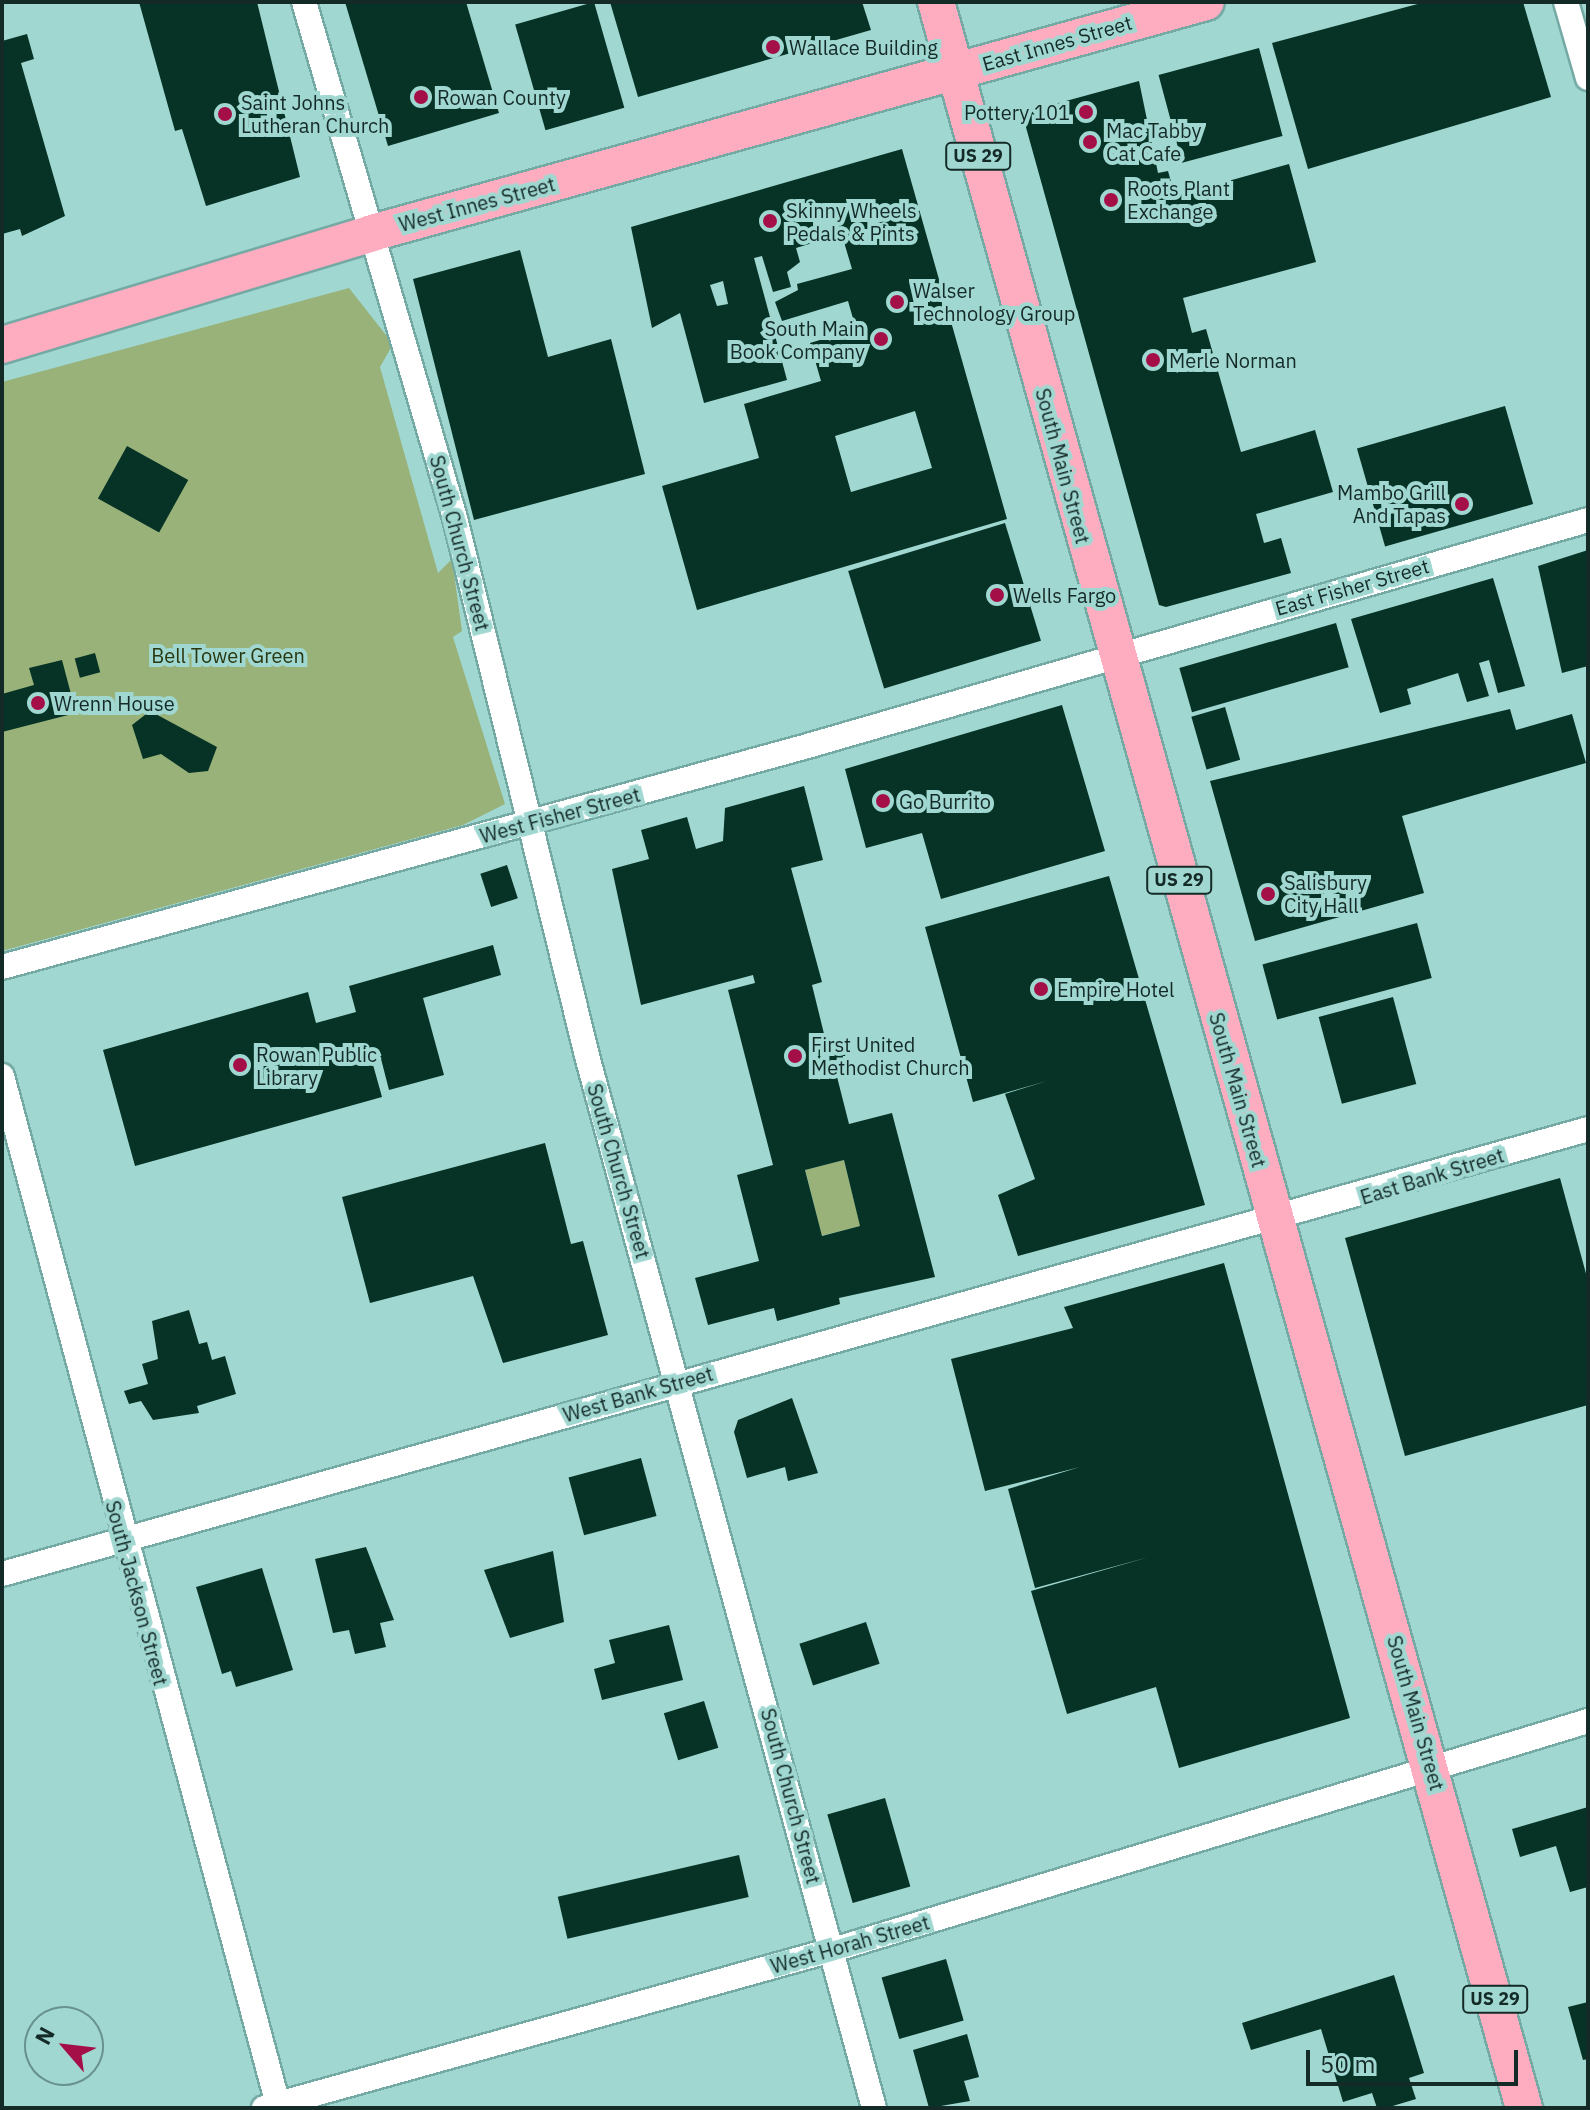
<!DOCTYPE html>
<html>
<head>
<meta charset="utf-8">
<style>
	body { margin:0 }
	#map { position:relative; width:1590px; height:2110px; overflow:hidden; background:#a0d7d1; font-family:"IBM Plex Sans",sans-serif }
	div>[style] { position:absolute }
	.green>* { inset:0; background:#99b27a; transform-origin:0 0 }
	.building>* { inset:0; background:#063325; transform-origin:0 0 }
	.roads { filter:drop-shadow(2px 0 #74a9a4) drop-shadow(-2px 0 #74a9a4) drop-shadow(0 2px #74a9a4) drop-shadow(0 -2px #74a9a4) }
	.minor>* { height:24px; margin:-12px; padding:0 12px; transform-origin:12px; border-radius:12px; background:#fff }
	.primary>* { height:36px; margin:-18px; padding:0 18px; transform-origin:18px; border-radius:18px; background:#feacbf }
	.dots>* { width:22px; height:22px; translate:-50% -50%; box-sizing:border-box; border:4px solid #a0d7d1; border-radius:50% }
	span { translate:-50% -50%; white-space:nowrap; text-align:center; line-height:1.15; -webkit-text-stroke:8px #a0d7d1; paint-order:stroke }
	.shield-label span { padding:2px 6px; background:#a0d7d1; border:2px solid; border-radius:6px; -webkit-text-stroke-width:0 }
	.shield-label { font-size:18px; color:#142a27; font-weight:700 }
	.street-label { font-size:20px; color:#142a27 }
	.poi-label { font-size:20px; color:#142a27 }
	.left { translate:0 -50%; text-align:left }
	.right { translate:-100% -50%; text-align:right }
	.park-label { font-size:20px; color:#28370f }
	.frame { position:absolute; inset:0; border:4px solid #142a27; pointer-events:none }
	.north { position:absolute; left:24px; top:2006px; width:80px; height:80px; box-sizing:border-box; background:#a0d7d1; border:2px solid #68928d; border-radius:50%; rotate:298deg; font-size:22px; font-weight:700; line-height:32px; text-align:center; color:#142a27 }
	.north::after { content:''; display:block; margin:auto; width:28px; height:36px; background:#a50f48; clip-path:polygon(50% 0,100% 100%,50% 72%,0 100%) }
	.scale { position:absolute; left:1306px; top:2050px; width:212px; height:36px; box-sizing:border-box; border:4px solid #142a27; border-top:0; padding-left:10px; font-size:24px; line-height:28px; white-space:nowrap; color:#142a27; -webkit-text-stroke:6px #a0d7d1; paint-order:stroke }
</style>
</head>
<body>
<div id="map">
	<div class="green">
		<div style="clip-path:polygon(349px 288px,393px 344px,380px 367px,438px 573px,452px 559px,462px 631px,453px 637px,505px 804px,463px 825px,2px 951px,2px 382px)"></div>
		<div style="left:844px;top:1160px;width:68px;height:40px;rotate:76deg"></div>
	</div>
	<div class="building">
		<div style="clip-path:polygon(139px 2px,257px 2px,300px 177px,206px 206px,182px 129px,175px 131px)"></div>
		<div style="clip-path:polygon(345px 2px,466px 2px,499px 113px,388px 146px)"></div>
		<div style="left:594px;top:2px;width:110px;height:82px;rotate:74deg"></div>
		<div style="clip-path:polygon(610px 2px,862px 2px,871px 30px,638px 97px)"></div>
		<div style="clip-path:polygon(1425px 2px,1523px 2px,1551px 97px,1308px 169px,1272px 43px)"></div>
		<div style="clip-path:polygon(27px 34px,34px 59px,21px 63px,65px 216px,22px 236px,20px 229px,2px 234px,2px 41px)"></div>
		<div style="left:1259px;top:48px;width:91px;height:104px;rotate:75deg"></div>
		<div style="clip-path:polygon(1139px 81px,1158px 173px,1168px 171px,1175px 196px,1289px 164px,1316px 262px,1183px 298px,1192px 333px,1206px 329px,1241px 452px,1315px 430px,1333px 492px,1256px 514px,1264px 543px,1281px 538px,1291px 573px,1166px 607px,1159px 605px,1022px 113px)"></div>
		<div style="clip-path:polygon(evenodd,902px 149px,1007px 519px,697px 610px,662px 486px,759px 458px,744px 404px,821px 381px,810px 343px,856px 329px,848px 301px,782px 321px,775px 302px,798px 290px,797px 284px,852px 269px,833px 205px,810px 212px,819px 241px,796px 248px,800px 262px,787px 272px,791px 287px,773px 292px,762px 256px,754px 258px,787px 380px,704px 403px,680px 313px,652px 328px,631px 227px,902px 149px,723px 281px,728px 304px,717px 306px,710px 285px,723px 281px,902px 149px,915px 411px,932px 468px,851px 492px,835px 436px,915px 411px)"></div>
		<div style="clip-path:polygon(520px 250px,548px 357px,611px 339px,645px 474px,474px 520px,413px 279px)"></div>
		<div style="left:1505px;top:406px;width:102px;height:154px;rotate:74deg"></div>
		<div style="left:127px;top:446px;width:70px;height:60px;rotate:29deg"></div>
		<div style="left:1005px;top:523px;width:123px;height:164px;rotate:73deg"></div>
		<div style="clip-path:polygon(1588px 550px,1588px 666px,1562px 673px,1538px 566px)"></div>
		<div style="clip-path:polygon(1493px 578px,1525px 686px,1498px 693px,1489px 660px,1479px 663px,1489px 696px,1467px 702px,1458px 673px,1407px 689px,1411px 704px,1380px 713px,1351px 619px)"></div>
		<div style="left:1336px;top:623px;width:46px;height:163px;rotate:74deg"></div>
		<div style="left:95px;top:653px;width:20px;height:21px;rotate:75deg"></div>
		<div style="clip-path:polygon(62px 660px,76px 713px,2px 732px,2px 694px,34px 685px,29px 668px)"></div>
		<div style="clip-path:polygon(1062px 705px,1105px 851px,941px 899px,922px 833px,866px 848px,845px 769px)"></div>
		<div style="left:1225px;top:707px;width:55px;height:35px;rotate:74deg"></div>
		<div style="clip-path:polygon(1510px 709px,1516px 730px,1572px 714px,1586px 763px,1402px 816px,1424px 893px,1255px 941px,1210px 781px)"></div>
		<div style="clip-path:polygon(150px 711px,217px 747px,208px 771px,189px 773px,161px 754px,143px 759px,132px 725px)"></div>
		<div style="clip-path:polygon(evenodd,804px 786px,823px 860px,791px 868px,822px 982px,812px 985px,828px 1050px,843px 1046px,847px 1062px,834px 1065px,849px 1124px,892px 1113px,935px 1277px,839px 1298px,840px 1304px,777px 1321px,774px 1308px,708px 1325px,695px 1278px,759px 1261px,737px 1175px,773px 1165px,728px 990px,755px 983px,753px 975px,641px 1005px,612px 869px,649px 859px,641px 830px,687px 817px,696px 849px,723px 841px,725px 808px,804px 786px,844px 1160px,860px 1226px,822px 1236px,805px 1170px,844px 1160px)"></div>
		<div style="left:507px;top:865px;width:35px;height:28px;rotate:72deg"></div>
		<div style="clip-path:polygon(1109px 876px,1205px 1205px,1018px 1256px,998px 1195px,1035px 1179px,1005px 1094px,1047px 1081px,973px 1102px,925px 927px)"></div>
		<div style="left:1417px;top:923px;width:57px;height:160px;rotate:75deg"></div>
		<div style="clip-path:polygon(493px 945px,501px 975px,423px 998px,444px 1075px,389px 1090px,379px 1051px,370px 1054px,382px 1097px,135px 1166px,103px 1050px,308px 992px,316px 1023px,356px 1012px,349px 986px)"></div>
		<div style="left:1393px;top:997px;width:90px;height:77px;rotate:75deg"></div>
		<div style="clip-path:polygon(545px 1143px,571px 1244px,583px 1241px,608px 1335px,503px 1363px,473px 1276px,370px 1303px,342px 1197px)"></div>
		<div style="clip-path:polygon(1560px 1178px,1588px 1281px,1588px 1405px,1405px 1456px,1345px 1238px)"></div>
		<div style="clip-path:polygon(1224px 1263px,1350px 1718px,1179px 1768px,1156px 1687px,1067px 1714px,1031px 1591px,1149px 1557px,1035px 1588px,1008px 1489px,1080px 1467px,985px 1491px,951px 1359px,1073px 1328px,1064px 1307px)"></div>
		<div style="clip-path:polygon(189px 1310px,199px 1344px,207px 1342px,212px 1360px,225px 1356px,236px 1394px,197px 1406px,199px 1413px,153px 1420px,141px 1401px,129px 1404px,124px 1391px,148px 1384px,142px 1364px,158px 1359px,152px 1321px)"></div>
		<div style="clip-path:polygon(792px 1398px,818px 1473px,788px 1481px,785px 1467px,747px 1478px,734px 1432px,738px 1420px)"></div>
		<div style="left:641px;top:1458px;width:60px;height:75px;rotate:75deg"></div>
		<div style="clip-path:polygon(366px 1547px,394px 1620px,380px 1623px,386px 1647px,355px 1654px,349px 1630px,333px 1633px,315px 1559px)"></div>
		<div style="clip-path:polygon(553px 1551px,564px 1622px,510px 1638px,484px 1570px)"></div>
		<div style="clip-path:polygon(262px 1568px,293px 1670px,236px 1687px,231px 1671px,222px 1674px,196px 1587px)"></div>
		<div style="left:866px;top:1622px;width:44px;height:70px;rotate:72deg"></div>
		<div style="clip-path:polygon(669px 1625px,683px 1680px,602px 1700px,594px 1669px,615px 1663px,609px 1640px)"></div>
		<div style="left:704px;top:1701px;width:49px;height:42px;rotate:73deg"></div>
		<div style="left:885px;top:1798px;width:92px;height:60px;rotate:74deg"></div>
		<div style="clip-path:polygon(1588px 1807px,1588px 1887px,1570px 1892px,1556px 1846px,1520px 1857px,1512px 1829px)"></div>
		<div style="left:739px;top:1855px;width:43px;height:186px;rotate:77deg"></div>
		<div style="left:946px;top:1959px;width:64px;height:67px;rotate:74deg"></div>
		<div style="clip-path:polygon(1394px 1975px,1424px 2073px,1409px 2078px,1416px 2099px,1386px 2108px,1377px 2108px,1372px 2093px,1343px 2102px,1321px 2029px,1251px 2050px,1242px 2023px)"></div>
		<div style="clip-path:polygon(1588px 2002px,1588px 2059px,1583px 2060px,1568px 2007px)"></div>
		<div style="clip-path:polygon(967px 2034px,979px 2077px,964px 2081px,970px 2101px,929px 2108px,913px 2050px)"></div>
	</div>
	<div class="roads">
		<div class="minor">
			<div style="left:304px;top:2px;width:538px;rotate:73.69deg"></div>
			<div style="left:455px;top:518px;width:554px;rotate:76.21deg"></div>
			<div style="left:587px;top:1056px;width:1090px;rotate:74.74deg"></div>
			<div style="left:1566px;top:2px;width:79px;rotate:73.9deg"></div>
			<div style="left:2px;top:967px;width:839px;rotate:-15.34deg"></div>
			<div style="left:811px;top:745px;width:809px;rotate:-16.15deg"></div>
			<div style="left:2px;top:1076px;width:1069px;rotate:74.98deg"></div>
			<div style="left:2px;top:1574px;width:1647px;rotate:-15.67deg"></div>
			<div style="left:264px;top:2108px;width:604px;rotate:-15.55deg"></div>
			<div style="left:846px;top:1946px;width:775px;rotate:-16.87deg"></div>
		</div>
		<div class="primary">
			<div style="left:936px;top:2px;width:2187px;rotate:74.4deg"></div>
			<div style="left:2px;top:345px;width:387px;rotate:-16.8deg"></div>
			<div style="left:372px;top:233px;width:865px;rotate:-15.48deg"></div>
		</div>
	</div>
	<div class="dots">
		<div style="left:773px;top:47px;background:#a50f48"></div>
		<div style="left:421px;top:97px;background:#a50f48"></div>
		<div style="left:1086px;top:112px;background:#a50f48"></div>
		<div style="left:225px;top:114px;background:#a50f48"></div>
		<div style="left:1090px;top:142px;background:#a50f48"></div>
		<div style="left:1111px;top:200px;background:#a50f48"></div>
		<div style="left:770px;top:221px;background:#a50f48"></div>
		<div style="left:897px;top:302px;background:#a50f48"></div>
		<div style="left:881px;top:339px;background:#a50f48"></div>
		<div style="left:1153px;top:360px;background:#a50f48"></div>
		<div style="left:1462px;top:504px;background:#a50f48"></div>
		<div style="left:997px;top:595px;background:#a50f48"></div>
		<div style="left:38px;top:703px;background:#a50f48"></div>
		<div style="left:883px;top:801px;background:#a50f48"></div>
		<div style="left:1268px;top:894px;background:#a50f48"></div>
		<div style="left:1041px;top:989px;background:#a50f48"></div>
		<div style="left:795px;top:1056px;background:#a50f48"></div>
		<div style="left:240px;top:1065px;background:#a50f48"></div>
	</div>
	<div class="shield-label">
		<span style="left:978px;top:156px">US 29</span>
		<span style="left:1179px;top:880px">US 29</span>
		<span style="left:1495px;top:1999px">US 29</span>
	</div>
	<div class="street-label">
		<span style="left:1057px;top:43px;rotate:-16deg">East Innes Street</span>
		<span style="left:477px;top:204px;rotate:-15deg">West Innes Street</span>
		<span style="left:1063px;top:466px;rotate:75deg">South Main Street</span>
		<span style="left:460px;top:543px;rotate:75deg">South Church Street</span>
		<span style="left:1352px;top:587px;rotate:-16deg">East Fisher Street</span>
		<span style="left:560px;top:815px;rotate:-15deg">West Fisher Street</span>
		<span style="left:1238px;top:1090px;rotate:74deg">South Main Street</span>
		<span style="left:619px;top:1171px;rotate:74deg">South Church Street</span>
		<span style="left:1432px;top:1176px;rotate:-17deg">East Bank Street</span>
		<span style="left:638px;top:1394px;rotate:-16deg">West Bank Street</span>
		<span style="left:137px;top:1593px;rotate:75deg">South Jackson Street</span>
		<span style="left:1416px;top:1713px;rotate:74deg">South Main Street</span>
		<span style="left:791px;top:1796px;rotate:75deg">South Church Street</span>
		<span style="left:850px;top:1944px;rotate:-16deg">West Horah Street</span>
	</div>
	<div class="poi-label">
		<span class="left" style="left:789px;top:47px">Wallace Building</span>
		<span class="left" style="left:437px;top:97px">Rowan County</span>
		<span class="left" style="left:241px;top:114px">Saint Johns<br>Lutheran Church</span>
		<span class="right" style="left:1070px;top:112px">Pottery 101</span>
		<span class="left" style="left:1106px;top:142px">Mac Tabby<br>Cat Cafe</span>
		<span class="left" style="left:1127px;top:200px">Roots Plant<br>Exchange</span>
		<span class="left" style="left:786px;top:222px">Skinny Wheels<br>Pedals &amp; Pints</span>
		<span class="left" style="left:913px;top:302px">Walser<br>Technology Group</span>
		<span class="right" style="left:865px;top:340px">South Main<br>Book Company</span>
		<span class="left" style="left:1169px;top:360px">Merle Norman</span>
		<span class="right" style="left:1446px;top:504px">Mambo Grill<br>And Tapas</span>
		<span class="left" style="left:1013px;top:595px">Wells Fargo</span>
		<span class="left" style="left:54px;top:703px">Wrenn House</span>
		<span class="left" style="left:899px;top:801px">Go Burrito</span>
		<span class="left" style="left:1284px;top:894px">Salisbury<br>City Hall</span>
		<span class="left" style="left:1057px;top:989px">Empire Hotel</span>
		<span class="left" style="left:811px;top:1056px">First United<br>Methodist Church</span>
		<span class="left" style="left:256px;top:1066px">Rowan Public<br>Library</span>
	</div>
	<div class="park-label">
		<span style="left:228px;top:655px">Bell Tower Green</span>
	</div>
	<div class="frame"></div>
	<div class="north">N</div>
	<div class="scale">50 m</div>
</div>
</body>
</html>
